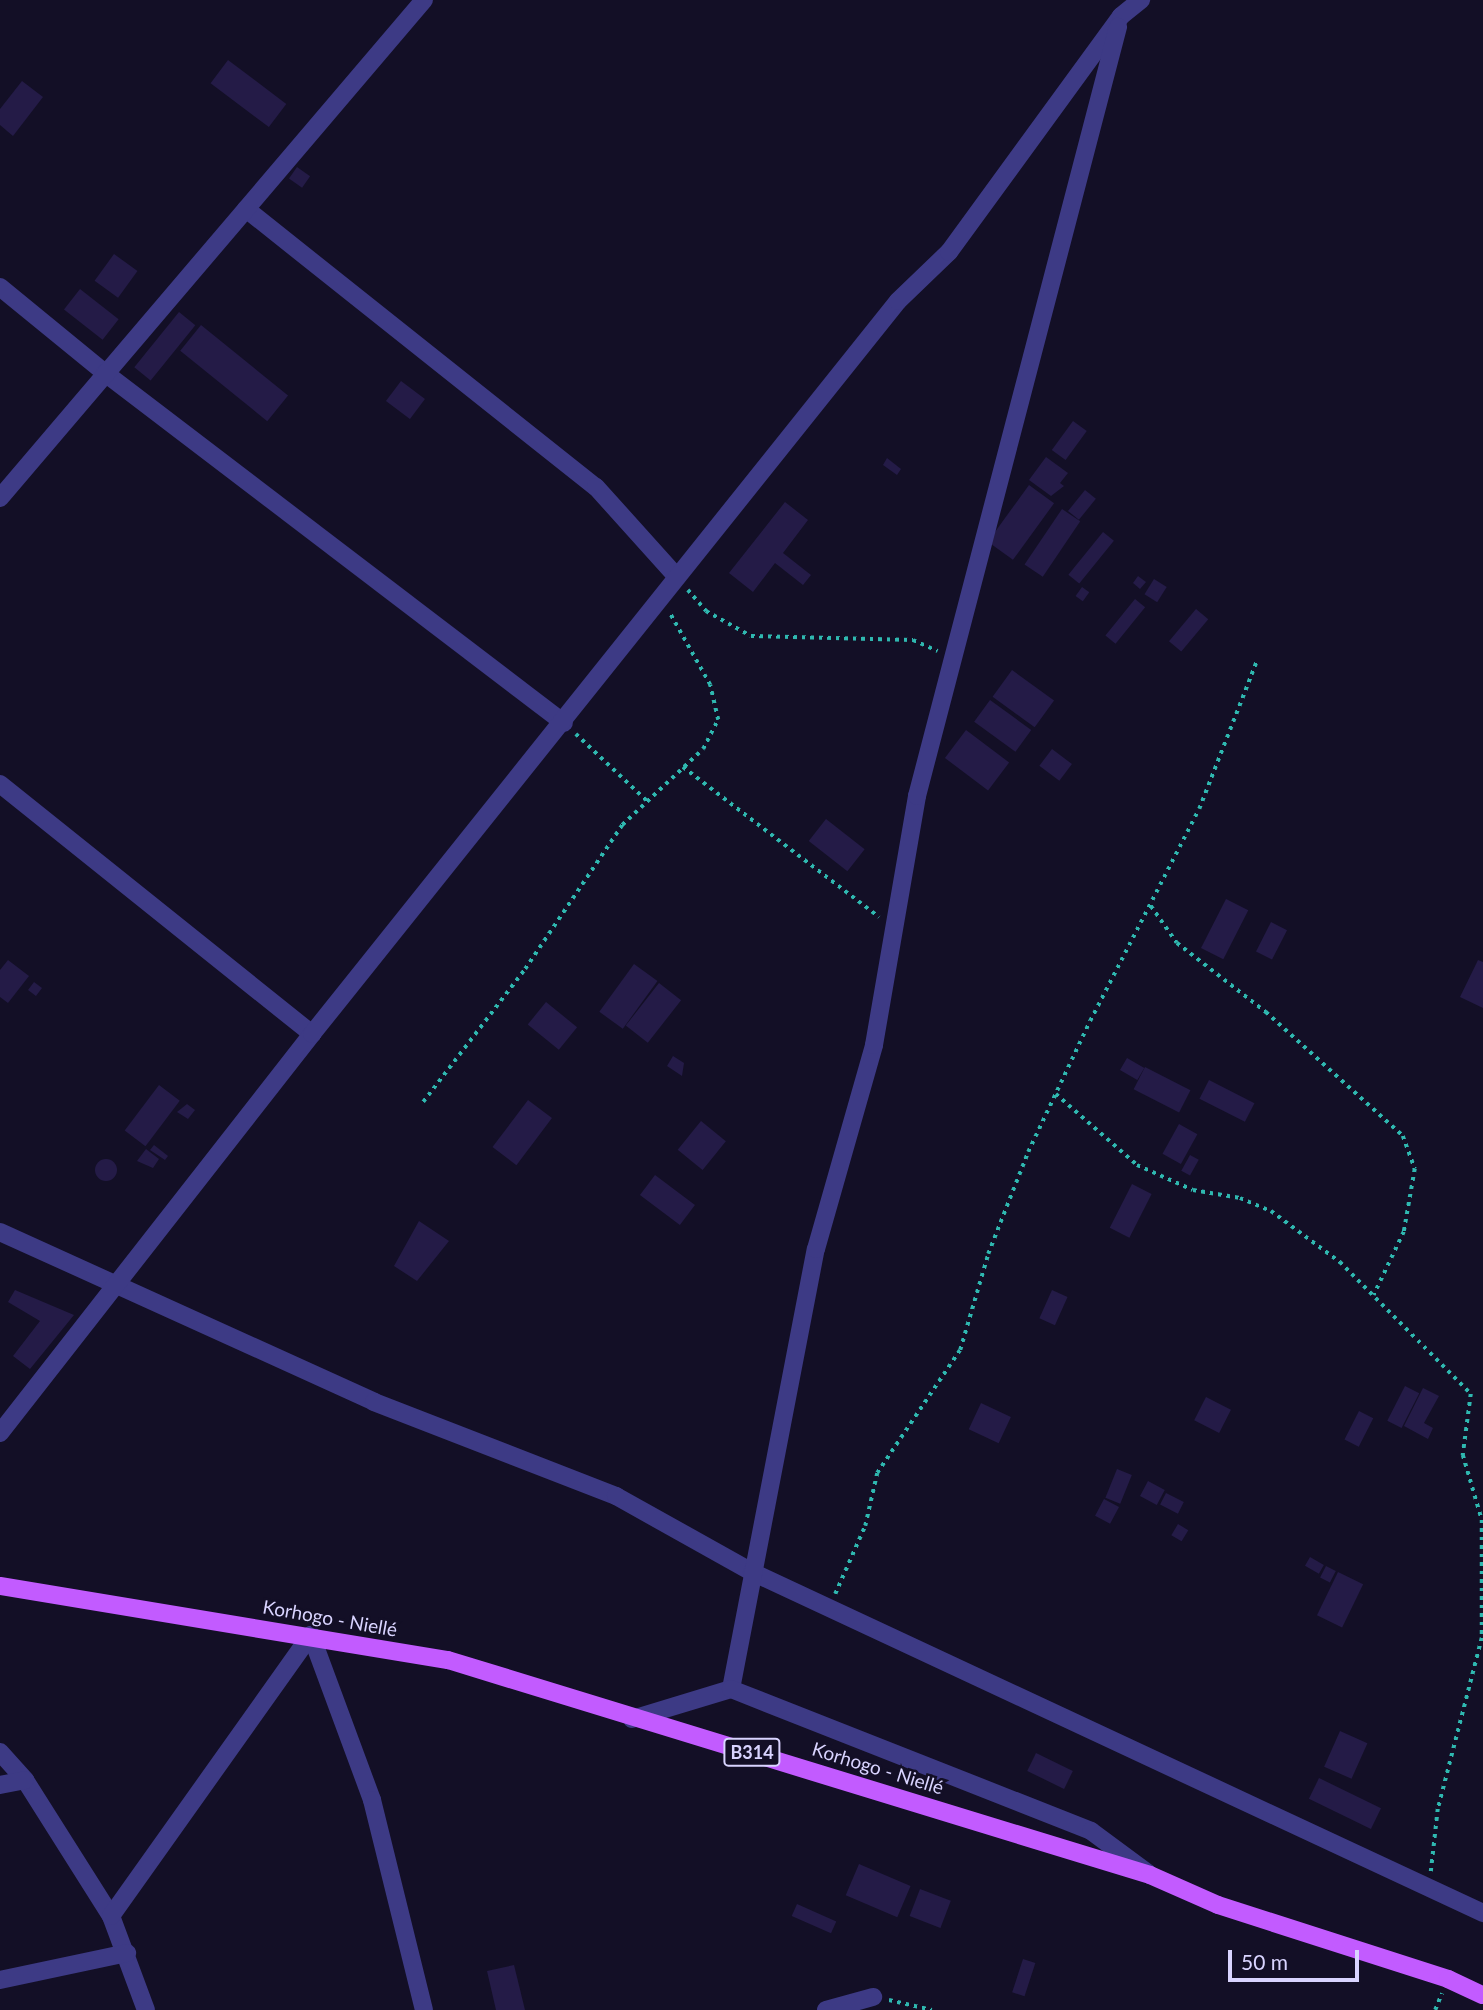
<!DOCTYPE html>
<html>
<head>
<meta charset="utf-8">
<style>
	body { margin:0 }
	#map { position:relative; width:1483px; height:2010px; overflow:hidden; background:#130f26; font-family:Lato,sans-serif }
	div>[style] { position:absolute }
	.building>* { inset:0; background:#241b47; transform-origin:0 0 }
	.round { border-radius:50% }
	.path>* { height:3.5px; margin-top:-1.75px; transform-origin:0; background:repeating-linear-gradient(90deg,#2fb8b0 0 3.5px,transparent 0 8.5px) }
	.street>* { height:18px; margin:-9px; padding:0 9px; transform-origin:9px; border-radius:9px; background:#3d3a85 }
	.primary>* { height:18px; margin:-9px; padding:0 9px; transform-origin:9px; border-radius:9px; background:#c25bff }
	span { translate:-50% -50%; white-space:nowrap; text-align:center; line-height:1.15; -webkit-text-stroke:5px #130f26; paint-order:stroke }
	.shield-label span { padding:2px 5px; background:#130f26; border:2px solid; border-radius:5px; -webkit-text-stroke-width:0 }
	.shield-label { font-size:18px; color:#d9d4ff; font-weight:700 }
	.street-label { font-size:19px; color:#d9d4ff }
	.scale { position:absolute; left:1228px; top:1950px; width:131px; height:32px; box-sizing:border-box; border:4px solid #d9d4ff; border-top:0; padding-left:9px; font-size:21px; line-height:24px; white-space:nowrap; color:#d9d4ff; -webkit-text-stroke:5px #130f26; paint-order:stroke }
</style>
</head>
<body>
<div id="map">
	<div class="building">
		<div style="left:228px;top:60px;width:73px;height:29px;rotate:37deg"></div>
		<div style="clip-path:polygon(22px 81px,43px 97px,13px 136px,0 125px,0 109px)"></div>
		<div style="left:297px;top:167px;width:16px;height:14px;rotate:35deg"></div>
		<div style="left:114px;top:254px;width:29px;height:33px;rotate:36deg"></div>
		<div style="left:80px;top:289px;width:49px;height:26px;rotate:38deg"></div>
		<div style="left:179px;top:312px;width:21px;height:71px;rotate:39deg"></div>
		<div style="left:201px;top:325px;width:112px;height:33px;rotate:39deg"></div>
		<div style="left:401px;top:381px;width:30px;height:25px;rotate:37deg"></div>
		<div style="left:1073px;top:421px;width:17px;height:36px;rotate:36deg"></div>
		<div style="clip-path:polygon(1046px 457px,1068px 473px,1060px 483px,1064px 486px,1051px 496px,1029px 480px)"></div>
		<div style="clip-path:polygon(887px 458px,901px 469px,897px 475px,883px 465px)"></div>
		<div style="left:1029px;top:485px;width:31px;height:70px;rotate:36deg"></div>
		<div style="left:1085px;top:490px;width:14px;height:27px;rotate:39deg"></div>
		<div style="clip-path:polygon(785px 502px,808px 520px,783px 553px,811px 575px,803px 585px,775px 563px,753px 592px,729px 573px)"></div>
		<div style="left:1062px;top:509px;width:22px;height:67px;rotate:34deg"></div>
		<div style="left:1103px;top:532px;width:14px;height:55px;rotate:39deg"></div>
		<div style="clip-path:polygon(1138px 576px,1146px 582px,1140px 589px,1133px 583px)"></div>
		<div style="left:1154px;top:579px;width:15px;height:18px;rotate:32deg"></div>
		<div style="left:1082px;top:587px;width:9px;height:11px;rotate:36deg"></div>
		<div style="left:1135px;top:599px;width:13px;height:47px;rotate:39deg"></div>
		<div style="left:1196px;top:609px;width:16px;height:42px;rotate:40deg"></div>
		<div style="left:1012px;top:670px;width:52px;height:33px;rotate:36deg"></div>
		<div style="left:990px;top:700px;width:51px;height:27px;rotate:36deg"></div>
		<div style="left:966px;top:730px;width:54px;height:35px;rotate:37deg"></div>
		<div style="left:1052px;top:749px;width:25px;height:21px;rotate:37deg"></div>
		<div style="left:826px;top:819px;width:49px;height:28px;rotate:38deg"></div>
		<div style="left:1226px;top:899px;width:25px;height:55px;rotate:27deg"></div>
		<div style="left:1271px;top:922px;width:18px;height:33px;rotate:27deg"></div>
		<div style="clip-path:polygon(8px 960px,29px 976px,8px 1003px,0 997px,0 970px)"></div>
		<div style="clip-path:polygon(1478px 960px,1483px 962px,1483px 1008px,1460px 997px)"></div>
		<div style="left:634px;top:964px;width:29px;height:59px;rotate:36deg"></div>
		<div style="left:34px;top:982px;width:10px;height:10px;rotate:37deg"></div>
		<div style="left:659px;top:983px;width:28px;height:54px;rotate:38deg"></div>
		<div style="left:546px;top:1002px;width:40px;height:29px;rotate:39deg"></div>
		<div style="clip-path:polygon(673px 1056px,684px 1063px,682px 1076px,667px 1066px)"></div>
		<div style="left:1127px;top:1058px;width:20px;height:14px;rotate:30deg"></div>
		<div style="left:1145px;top:1067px;width:51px;height:25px;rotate:27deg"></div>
		<div style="left:1209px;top:1080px;width:51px;height:21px;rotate:27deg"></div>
		<div style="left:159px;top:1085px;width:26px;height:57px;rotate:37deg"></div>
		<div style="left:528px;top:1100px;width:30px;height:59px;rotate:37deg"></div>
		<div style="clip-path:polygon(187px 1104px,195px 1110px,188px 1119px,177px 1112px)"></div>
		<div style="left:701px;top:1121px;width:32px;height:37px;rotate:39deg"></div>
		<div style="left:1179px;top:1124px;width:21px;height:34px;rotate:29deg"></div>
		<div style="clip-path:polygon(154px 1145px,168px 1156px,165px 1160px,150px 1150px)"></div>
		<div style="clip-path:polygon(146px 1149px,159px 1159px,153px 1168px,137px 1161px)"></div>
		<div style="left:1190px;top:1155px;width:10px;height:18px;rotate:29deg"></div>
		<div class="round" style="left:95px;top:1159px;width:22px;height:22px"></div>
		<div style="left:655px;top:1175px;width:50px;height:25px;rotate:37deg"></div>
		<div style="left:1132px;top:1184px;width:22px;height:49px;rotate:27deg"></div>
		<div style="clip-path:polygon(419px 1221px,449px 1241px,417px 1281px,394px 1266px)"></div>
		<div style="clip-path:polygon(15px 1290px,74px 1315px,30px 1369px,13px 1356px,40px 1321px,8px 1302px)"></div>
		<div style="left:1052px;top:1290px;width:17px;height:31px;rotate:24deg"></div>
		<div style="left:1405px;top:1386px;width:16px;height:39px;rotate:27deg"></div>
		<div style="clip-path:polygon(1423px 1388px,1439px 1396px,1424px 1423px,1433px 1428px,1428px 1439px,1404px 1426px)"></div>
		<div style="left:1206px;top:1397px;width:28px;height:26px;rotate:27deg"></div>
		<div style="left:981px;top:1403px;width:33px;height:29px;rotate:25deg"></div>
		<div style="left:1359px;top:1411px;width:16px;height:32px;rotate:27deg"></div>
		<div style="left:1117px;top:1469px;width:16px;height:31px;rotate:22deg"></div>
		<div style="left:1148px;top:1481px;width:19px;height:17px;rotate:28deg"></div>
		<div style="left:1166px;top:1493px;width:20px;height:13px;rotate:27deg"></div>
		<div style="left:1104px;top:1499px;width:17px;height:19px;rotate:28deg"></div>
		<div style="left:1178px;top:1524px;width:12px;height:13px;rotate:31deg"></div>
		<div style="left:1310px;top:1557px;width:16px;height:10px;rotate:30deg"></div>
		<div style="left:1326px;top:1566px;width:11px;height:13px;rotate:27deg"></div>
		<div style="left:1338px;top:1572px;width:28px;height:48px;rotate:26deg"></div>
		<div style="left:1340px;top:1731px;width:30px;height:39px;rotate:24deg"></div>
		<div style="left:1036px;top:1753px;width:41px;height:20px;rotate:26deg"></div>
		<div style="left:1319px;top:1778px;width:69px;height:23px;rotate:26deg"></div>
		<div style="left:859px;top:1864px;width:56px;height:34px;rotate:23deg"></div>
		<div style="left:920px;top:1889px;width:33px;height:29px;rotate:21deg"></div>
		<div style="left:797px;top:1904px;width:43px;height:13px;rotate:24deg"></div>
		<div style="left:1023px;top:1959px;width:13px;height:35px;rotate:18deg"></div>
		<div style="clip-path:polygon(514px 1965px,525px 2010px,496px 2010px,487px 1971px)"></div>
	</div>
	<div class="path">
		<div style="left:688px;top:590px;width:28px;rotate:49deg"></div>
		<div style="left:706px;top:611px;width:51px;rotate:29.1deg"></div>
		<div style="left:751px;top:636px;width:162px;rotate:1.4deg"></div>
		<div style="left:913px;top:640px;width:27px;rotate:24deg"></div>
		<div style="left:576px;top:734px;width:98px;rotate:43.3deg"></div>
		<div style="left:683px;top:767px;width:247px;rotate:37.4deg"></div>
		<div style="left:1151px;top:906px;width:45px;rotate:54.9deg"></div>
		<div style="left:1177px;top:943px;width:113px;rotate:37.8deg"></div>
		<div style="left:1266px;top:1012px;width:185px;rotate:42.1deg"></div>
		<div style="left:1403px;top:1136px;width:35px;rotate:70deg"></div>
		<div style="left:1415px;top:1169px;width:64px;rotate:99.9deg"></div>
		<div style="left:1404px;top:1232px;width:70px;rotate:115.5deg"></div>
		<div style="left:1056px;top:1094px;width:108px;rotate:41.2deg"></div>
		<div style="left:1137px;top:1165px;width:61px;rotate:24.1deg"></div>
		<div style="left:1193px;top:1190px;width:48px;rotate:9.7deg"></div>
		<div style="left:1240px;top:1198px;width:34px;rotate:23deg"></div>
		<div style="left:1271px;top:1211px;width:86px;rotate:36.5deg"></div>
		<div style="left:1340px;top:1262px;width:186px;rotate:45.2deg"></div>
		<div style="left:1471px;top:1394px;width:62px;rotate:97.5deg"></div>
		<div style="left:1463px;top:1455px;width:68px;rotate:73.7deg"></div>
		<div style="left:1482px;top:1520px;width:118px;rotate:90deg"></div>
		<div style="left:1482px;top:1638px;width:177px;rotate:104.4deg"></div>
		<div style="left:1438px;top:1809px;width:63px;rotate:96.3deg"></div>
		<div style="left:423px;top:1102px;width:168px;rotate:-52.5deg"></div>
		<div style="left:525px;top:969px;width:174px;rotate:-56deg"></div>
		<div style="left:622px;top:825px;width:111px;rotate:-43.2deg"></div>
		<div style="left:703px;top:749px;width:33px;rotate:-63deg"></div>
		<div style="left:718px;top:720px;width:36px;rotate:-103deg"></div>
		<div style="left:710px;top:685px;width:81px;rotate:-119.4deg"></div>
		<div style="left:835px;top:1594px;width:74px;rotate:-66.2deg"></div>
		<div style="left:865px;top:1526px;width:54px;rotate:-77.2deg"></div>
		<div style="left:877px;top:1473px;width:148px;rotate:-56deg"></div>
		<div style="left:960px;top:1350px;width:100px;rotate:-73.7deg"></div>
		<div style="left:988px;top:1254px;width:110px;rotate:-68.6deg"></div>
		<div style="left:1028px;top:1152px;width:145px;rotate:-64.7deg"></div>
		<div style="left:1090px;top:1021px;width:238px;rotate:-62.8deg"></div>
		<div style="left:1199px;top:809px;width:157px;rotate:-68.7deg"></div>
		<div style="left:889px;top:2000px;width:44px;rotate:13.1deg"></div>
		<div style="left:1435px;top:2010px;width:18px;rotate:-68deg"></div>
	</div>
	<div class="street">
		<div style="left:246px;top:209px;width:447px;rotate:38.5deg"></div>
		<div style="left:596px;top:487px;width:121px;rotate:48deg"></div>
		<div style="left:0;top:287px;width:136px;rotate:39.3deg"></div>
		<div style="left:105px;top:373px;width:577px;rotate:37.33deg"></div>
		<div style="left:0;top:498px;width:654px;rotate:-49.59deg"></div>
		<div style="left:0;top:784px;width:400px;rotate:38.7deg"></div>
		<div style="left:0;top:1232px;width:411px;rotate:24.4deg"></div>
		<div style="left:374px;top:1402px;width:260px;rotate:21.2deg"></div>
		<div style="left:616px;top:1496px;width:156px;rotate:29.2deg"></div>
		<div style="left:752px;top:1572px;width:807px;rotate:25.01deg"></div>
		<div style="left:0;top:1433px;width:507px;rotate:-51.98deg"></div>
		<div style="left:312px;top:1034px;width:938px;rotate:-51.36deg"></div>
		<div style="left:898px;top:301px;width:71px;rotate:-43.9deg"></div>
		<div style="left:949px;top:252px;width:292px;rotate:-53.9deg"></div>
		<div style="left:1121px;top:16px;width:26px;rotate:-39deg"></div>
		<div style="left:311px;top:1635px;width:176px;rotate:69.7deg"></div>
		<div style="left:372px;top:1800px;width:216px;rotate:76.1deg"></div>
		<div style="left:731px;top:1689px;width:448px;rotate:-79.1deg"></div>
		<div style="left:816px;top:1249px;width:212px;rotate:-74.1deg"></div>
		<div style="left:874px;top:1045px;width:253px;rotate:-80.2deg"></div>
		<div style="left:917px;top:796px;width:795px;rotate:-75.35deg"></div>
		<div style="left:632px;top:1719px;width:103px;rotate:-16.9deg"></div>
		<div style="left:731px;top:1689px;width:387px;rotate:21.5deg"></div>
		<div style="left:1091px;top:1831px;width:71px;rotate:36.4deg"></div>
		<div style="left:0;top:1752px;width:38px;rotate:48deg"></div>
		<div style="left:25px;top:1780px;width:161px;rotate:57.7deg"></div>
		<div style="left:111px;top:1916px;width:100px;rotate:69.6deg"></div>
		<div style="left:0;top:1785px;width:25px;rotate:-11deg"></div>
		<div style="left:111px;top:1916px;width:345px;rotate:-54.6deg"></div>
		<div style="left:0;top:1980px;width:130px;rotate:-12deg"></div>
		<div style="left:826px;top:2010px;width:49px;rotate:-15.5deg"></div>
	</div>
	<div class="primary">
		<div style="left:0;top:1586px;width:454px;rotate:9.4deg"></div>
		<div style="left:448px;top:1660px;width:734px;rotate:17.03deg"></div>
		<div style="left:1150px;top:1875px;width:74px;rotate:23.8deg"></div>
		<div style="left:1218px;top:1905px;width:242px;rotate:17.8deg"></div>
		<div style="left:1448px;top:1979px;width:38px;rotate:25deg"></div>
	</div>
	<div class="shield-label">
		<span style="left:752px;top:1752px">B314</span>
	</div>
	<div class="street-label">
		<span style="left:330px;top:1618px;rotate:10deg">Korhogo - Niellé</span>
		<span style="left:878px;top:1768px;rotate:17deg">Korhogo - Niellé</span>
	</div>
	<div class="scale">50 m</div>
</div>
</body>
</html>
